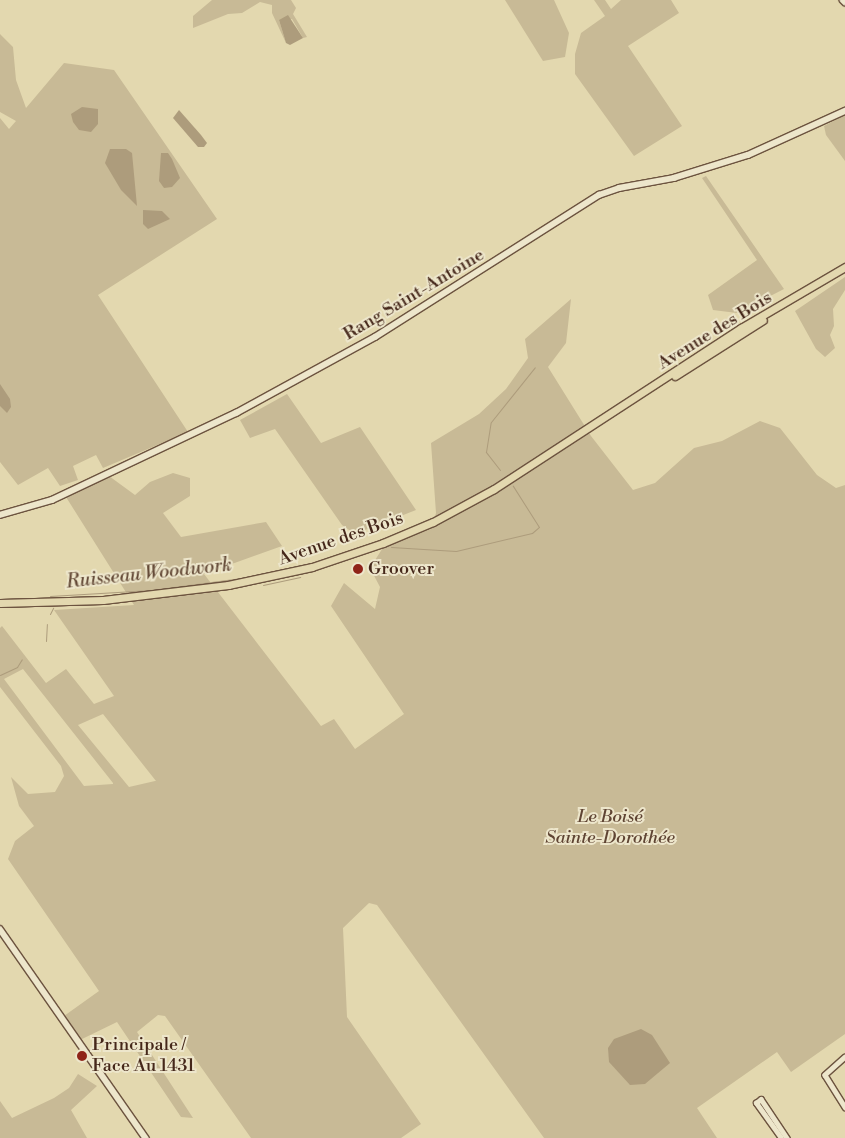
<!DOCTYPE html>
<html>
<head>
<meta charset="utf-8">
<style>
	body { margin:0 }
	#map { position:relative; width:845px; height:1138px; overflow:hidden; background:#e3d8af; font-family:"Libre Bodoni",serif }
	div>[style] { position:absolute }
	.green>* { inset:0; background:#c8ba96 }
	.water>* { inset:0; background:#ad9c7c }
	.stream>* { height:1px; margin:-0.5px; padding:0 0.5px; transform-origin:0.5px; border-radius:0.5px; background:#ad9c7c }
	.roads { filter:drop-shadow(1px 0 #6c533f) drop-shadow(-1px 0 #6c533f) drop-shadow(0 1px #6c533f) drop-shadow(0 -1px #6c533f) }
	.street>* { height:4.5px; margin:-2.25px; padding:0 2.25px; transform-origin:2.25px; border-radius:2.25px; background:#ede6cb }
	.secondary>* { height:5.5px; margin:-2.75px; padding:0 2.75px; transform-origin:2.75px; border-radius:2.75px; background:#ede6cb }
	.primary>* { height:7px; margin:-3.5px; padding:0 3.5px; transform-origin:3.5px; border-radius:3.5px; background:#e3d8af }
	.dots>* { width:14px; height:14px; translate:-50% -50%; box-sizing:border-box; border:2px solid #ede6cb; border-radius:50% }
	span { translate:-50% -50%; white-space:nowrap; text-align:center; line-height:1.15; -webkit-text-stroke:4px #ede6cb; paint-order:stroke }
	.street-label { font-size:18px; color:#45271a }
	.poi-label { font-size:18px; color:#45271a }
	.left { translate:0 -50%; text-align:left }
	.park-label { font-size:18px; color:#5f4433; font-style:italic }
	.water-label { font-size:19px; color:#644a37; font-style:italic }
</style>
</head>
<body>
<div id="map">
	<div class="green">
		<div style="clip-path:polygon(212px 0,291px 0,296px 8px,293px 14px,307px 37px,303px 38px,292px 19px,279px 20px,286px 43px,272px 13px,272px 5px,260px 2px,242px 13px,228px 14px,193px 28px,193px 16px)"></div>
		<div style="clip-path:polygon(505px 0,554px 0,569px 33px,565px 57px,543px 61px)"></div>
		<div style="clip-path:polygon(594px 0,605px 0,611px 9px,621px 0,671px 0,679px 13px,628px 46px,682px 126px,634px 156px,575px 74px,575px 54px,581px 33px,605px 16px)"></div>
		<div style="clip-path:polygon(0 34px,13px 47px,16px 80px,26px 108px,64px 63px,114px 70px,217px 219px,98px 295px,188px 432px,103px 468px,96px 455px,73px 466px,78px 480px,60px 486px,48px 468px,18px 485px,0 462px,0 118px,9px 129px,16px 121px,0 112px)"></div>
		<div style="clip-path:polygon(845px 115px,845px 161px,826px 135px,824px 126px)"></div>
		<div style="clip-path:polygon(706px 176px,784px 289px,737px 313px,713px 310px,708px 295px,757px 260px,702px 178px)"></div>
		<div style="clip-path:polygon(845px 277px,845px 290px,833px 309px,834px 326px,830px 335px,835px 348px,825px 357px,816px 349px,795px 311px)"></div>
		<div style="clip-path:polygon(evenodd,571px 299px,566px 343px,548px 367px,591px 436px,633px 490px,655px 483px,694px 448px,722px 441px,760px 421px,780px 428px,817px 475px,836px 488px,845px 485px,845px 1034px,791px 1072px,777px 1052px,697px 1108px,717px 1138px,544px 1138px,377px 905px,369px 903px,343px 928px,347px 1017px,421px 1124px,401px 1138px,251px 1138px,165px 1016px,158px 1015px,137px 1032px,193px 1118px,181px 1117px,117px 1022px,80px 1040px,64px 1016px,99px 991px,8px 859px,15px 841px,34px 826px,19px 806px,11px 777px,28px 794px,55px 792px,64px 776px,61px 766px,0 687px,0 628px,2px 626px,46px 683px,66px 669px,94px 704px,114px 696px,54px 610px,134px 605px,66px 497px,109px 476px,135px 495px,150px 482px,173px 473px,190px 478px,190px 496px,163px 513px,181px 537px,266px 522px,282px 546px,204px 574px,321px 726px,334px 719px,355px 749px,404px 714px,331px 606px,344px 583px,375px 609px,380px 587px,370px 568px,384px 546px,431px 529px,436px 513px,431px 443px,479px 414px,506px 389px,528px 358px,525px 339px,571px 299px,23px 669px,113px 783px,113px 784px,84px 786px,4px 679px,23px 669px,571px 299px,103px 714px,156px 781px,155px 781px,129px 787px,78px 725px,103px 714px)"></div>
		<div style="clip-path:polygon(287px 394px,321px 443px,360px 427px,416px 510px,360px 532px,352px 532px,342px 525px,275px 429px,250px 438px,240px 420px)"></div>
		<div style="clip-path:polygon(78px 1074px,97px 1086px,71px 1110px,87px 1138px,0 1138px,0 1101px,12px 1118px,54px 1098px,69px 1088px)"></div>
	</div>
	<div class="water">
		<div style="clip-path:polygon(288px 15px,303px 38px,290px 45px,286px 43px,279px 20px)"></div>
		<div style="clip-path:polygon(82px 107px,98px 109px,98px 124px,91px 132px,79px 130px,73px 122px,71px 114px)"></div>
		<div style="clip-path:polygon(179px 110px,201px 135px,207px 143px,204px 147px,198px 147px,173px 118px)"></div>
		<div style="clip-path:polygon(110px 149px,126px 149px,132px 153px,137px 206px,121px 190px,105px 163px)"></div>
		<div style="clip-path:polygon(161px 153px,168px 153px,172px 159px,180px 178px,172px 187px,164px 188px,159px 181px)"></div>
		<div style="clip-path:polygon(143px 210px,162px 211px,170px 219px,148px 229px,143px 224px)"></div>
		<div style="clip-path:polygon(0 384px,10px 399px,11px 407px,7px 413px,0 406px)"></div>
		<div style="clip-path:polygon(641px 1029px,652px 1035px,670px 1063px,645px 1084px,630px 1085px,609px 1062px,608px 1048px,614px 1039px)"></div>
	</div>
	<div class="stream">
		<div style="left:500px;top:470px;width:23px;rotate:-128deg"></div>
		<div style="left:486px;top:452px;width:30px;rotate:-81deg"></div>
		<div style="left:491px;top:422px;width:70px;rotate:-51.3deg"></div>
		<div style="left:391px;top:547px;width:65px;rotate:3.5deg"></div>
		<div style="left:456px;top:551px;width:78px;rotate:-13.3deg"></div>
		<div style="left:532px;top:533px;width:9px;rotate:-41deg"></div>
		<div style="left:539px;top:527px;width:49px;rotate:-122.4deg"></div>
		<div style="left:254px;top:576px;width:2px;rotate:-27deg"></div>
		<div style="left:263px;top:585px;width:38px;rotate:-12deg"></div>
		<div style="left:50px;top:596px;width:101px;rotate:-3.4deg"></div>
		<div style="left:151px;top:590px;width:99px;rotate:-7.6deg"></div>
		<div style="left:50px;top:614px;width:7px;rotate:-63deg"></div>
		<div style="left:46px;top:641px;width:17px;rotate:-87deg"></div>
		<div style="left:0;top:675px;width:19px;rotate:-25deg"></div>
		<div style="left:17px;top:667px;width:9px;rotate:-58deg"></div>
	</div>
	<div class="roads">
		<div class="street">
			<div style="left:845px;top:1057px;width:27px;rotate:138deg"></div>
			<div style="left:825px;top:1075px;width:38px;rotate:58deg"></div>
			<div style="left:781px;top:1138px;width:43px;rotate:-125.5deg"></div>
			<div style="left:756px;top:1103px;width:6px;rotate:-39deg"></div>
			<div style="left:761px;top:1099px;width:47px;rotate:56.3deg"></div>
		</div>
		<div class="secondary">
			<div style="left:843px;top:0;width:3px;rotate:45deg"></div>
			<div style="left:0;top:515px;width:54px;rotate:-16.1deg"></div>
			<div style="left:52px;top:500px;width:204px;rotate:-25.3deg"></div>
			<div style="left:236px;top:413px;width:158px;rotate:-28.7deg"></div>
			<div style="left:375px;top:337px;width:265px;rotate:-32.4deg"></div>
			<div style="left:599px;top:195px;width:21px;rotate:-19deg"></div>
			<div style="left:619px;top:188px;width:56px;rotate:-10.3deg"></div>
			<div style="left:674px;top:178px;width:77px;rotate:-17.3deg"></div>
			<div style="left:748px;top:155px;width:107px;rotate:-24.4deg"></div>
			<div style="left:0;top:929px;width:255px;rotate:55.1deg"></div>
		</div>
		<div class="primary">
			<div style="left:675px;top:376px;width:104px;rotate:-32.5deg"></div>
			<div style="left:0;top:603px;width:103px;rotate:-1.7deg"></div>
			<div style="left:103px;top:600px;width:126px;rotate:-6.8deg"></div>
			<div style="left:228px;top:585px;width:86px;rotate:-12.1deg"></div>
			<div style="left:312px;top:567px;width:75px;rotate:-18.7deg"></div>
			<div style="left:383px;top:543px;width:54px;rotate:-22.8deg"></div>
			<div style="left:433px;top:522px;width:69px;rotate:-28.4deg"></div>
			<div style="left:494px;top:489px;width:295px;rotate:-33.1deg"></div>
			<div style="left:741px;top:328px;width:121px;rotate:-30.4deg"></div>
		</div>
	</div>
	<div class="dots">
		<div style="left:358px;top:569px;background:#8f2418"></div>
		<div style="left:82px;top:1056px;background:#8f2418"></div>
	</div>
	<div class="street-label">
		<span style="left:414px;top:295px;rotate:-31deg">Rang Saint-Antoine</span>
		<span style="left:715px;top:331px;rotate:-32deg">Avenue des Bois</span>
		<span style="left:341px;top:539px;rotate:-19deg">Avenue des Bois</span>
	</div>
	<div class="poi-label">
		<span class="left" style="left:368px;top:569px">Groover</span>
		<span class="left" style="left:92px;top:1056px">Principale /<br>Face Au 1431</span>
	</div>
	<div class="park-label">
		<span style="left:610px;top:828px">Le Boisé<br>Sainte-Dorothée</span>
	</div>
	<div class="water-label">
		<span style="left:149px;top:574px;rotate:-6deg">Ruisseau Woodwork</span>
	</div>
</div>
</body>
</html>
